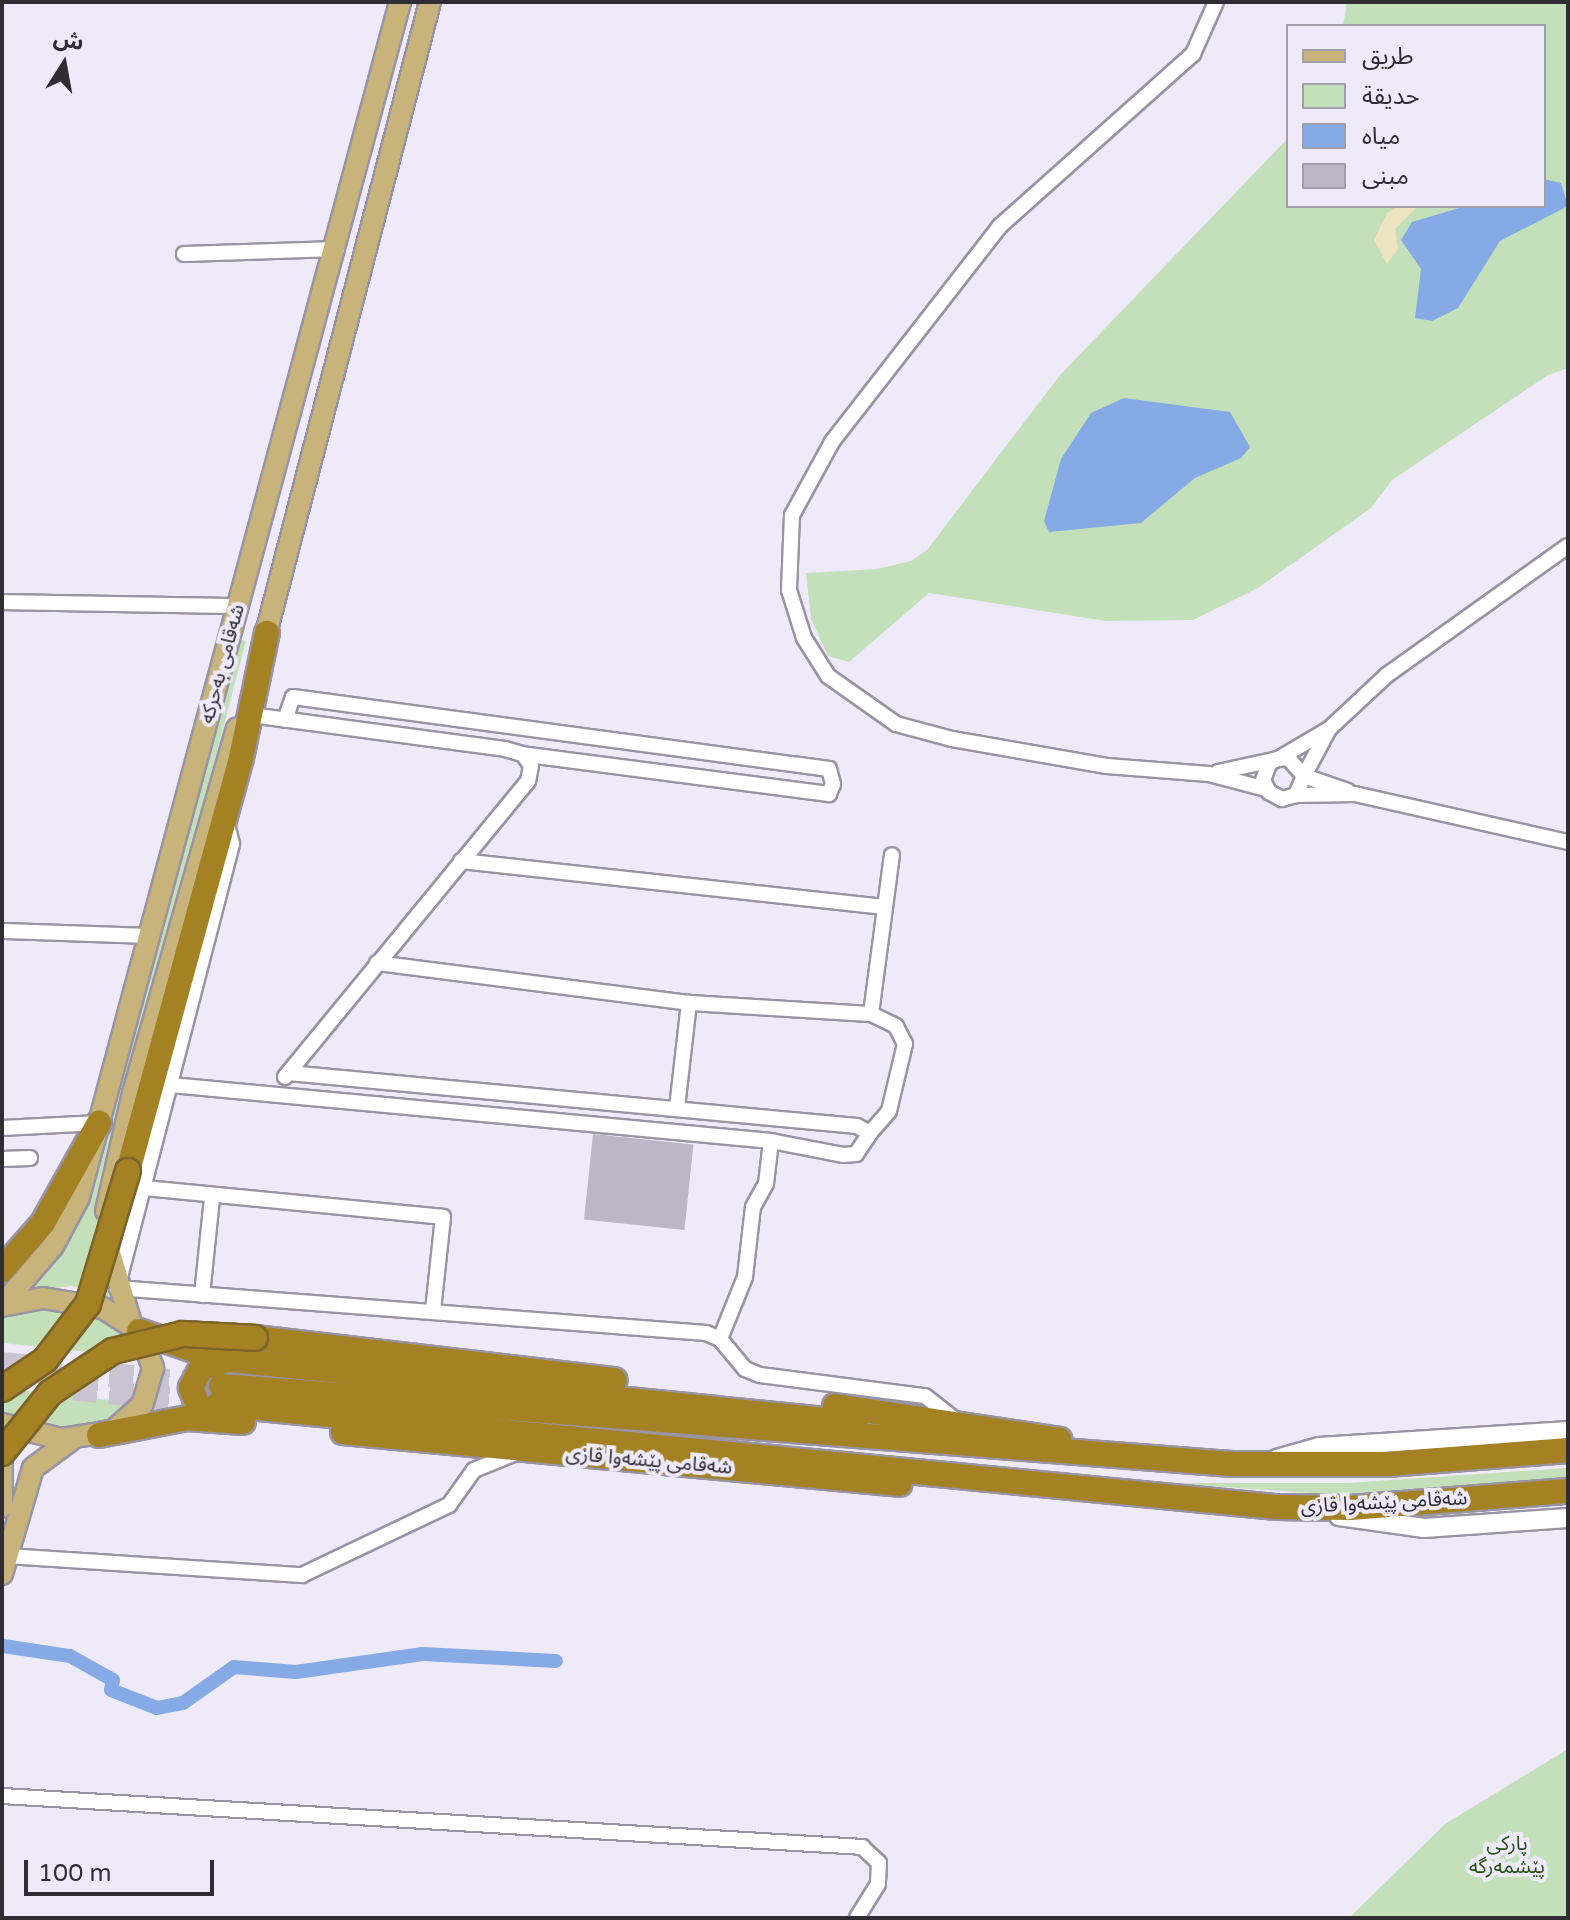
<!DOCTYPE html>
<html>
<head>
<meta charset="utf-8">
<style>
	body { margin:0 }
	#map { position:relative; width:1570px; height:1920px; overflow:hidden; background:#efeafa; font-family:"Varela Round","Noto Sans Arabic",sans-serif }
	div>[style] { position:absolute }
	.green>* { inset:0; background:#c4e0bb }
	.sand>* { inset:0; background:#ede3be }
	.water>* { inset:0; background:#85aae5 }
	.canal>* { height:14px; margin:-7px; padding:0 7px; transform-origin:7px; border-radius:7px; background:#85aae5 }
	.building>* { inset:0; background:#bcb7c7; transform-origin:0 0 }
	.highway-tunnel>* { height:24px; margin-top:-12px; transform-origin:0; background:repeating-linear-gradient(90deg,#c9c4d2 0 24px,transparent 0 36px) }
	.roads { filter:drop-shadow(2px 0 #9994a3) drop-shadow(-2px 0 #9994a3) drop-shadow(0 2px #9994a3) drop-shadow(0 -2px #9994a3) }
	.street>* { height:14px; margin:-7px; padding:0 7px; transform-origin:7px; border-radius:7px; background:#fff }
	.secondary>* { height:18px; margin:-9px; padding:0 9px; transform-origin:9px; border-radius:9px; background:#fff }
	.primary>* { height:20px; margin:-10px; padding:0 10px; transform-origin:10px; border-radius:10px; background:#c8b37b }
	.highway>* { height:24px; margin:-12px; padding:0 12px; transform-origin:12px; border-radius:12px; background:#a48123 }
	.bridges { filter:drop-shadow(2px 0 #7b6429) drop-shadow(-2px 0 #7b6429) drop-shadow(0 2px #7b6429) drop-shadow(0 -2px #7b6429) }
	.highway-bridge>* { height:24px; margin:-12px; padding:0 12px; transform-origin:12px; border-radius:12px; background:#a48123 }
	span { translate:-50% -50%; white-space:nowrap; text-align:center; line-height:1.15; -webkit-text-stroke:8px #efeafa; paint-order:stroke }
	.street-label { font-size:20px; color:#2f2d33 }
	.park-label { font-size:20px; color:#265116 }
	.frame { position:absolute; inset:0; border:4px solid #2f2d33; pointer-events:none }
	.legend { position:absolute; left:1286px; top:24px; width:260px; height:184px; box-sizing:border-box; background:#efeafa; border:2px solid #a29eaa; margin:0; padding:10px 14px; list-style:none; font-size:24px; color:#2f2d33 }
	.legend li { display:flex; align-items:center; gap:16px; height:40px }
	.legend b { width:40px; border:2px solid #a29eaa }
	.north { position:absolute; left:24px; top:24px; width:80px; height:80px; -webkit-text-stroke:6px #efeafa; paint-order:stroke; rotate:11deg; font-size:22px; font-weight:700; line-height:32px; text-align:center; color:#2f2d33 }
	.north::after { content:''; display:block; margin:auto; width:28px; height:36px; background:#2f2d33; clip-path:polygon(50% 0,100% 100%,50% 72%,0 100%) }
	.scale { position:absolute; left:24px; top:1860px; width:190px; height:36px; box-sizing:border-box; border:4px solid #2f2d33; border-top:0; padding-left:10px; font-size:24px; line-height:28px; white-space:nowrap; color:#2f2d33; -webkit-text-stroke:6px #efeafa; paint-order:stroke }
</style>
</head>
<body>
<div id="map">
	<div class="green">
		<div style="clip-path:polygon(1347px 2px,1568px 2px,1568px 368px,1548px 375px,1392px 480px,1371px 508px,1258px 588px,1193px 620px,1106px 621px,929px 593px,849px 662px,828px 656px,811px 619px,806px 573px,877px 569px,911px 561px,927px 550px,1060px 375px,1288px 138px,1288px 206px,1544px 206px,1544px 26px,1343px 26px)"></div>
		<div style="clip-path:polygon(238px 639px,246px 641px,100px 1198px,98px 1247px,117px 1299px,72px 1286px,24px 1291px,77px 1228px,92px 1189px)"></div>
		<div style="clip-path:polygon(72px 1307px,128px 1328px,147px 1358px,2px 1343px,2px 1315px)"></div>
		<div style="clip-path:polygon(2px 1388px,135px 1403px,124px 1417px,104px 1424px,53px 1428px,2px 1413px)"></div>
		<div style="clip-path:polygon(1568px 1468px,1568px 1478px,1342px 1495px,1162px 1483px,1348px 1483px)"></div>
		<div style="clip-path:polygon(1568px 1749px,1568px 1918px,1349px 1918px,1445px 1824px)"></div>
	</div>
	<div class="sand">
		<div style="clip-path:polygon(1399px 206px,1418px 206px,1395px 229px,1398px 249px,1387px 264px,1374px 240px,1387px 213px)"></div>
	</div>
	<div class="water">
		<div style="clip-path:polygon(1544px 179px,1561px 183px,1568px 206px,1500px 241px,1458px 308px,1432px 321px,1415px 318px,1421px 269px,1401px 240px,1412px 222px,1466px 206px,1544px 206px)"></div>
		<div style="clip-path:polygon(1124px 398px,1230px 412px,1250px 447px,1241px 458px,1195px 478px,1141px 523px,1049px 532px,1044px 521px,1061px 459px,1091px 413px)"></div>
	</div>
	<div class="canal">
		<div style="left:3px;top:1646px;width:68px;rotate:8.5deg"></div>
		<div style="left:70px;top:1656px;width:49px;rotate:29.2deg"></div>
		<div style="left:113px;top:1680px;width:10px;rotate:101deg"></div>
		<div style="left:111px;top:1690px;width:49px;rotate:21.4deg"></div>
		<div style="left:157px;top:1708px;width:26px;rotate:-11deg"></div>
		<div style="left:183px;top:1703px;width:62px;rotate:-35.2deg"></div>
		<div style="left:234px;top:1667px;width:62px;rotate:4.6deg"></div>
		<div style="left:296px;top:1672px;width:128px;rotate:-8.1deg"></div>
		<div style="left:423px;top:1654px;width:133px;rotate:3deg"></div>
	</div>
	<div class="building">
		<div style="left:593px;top:1134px;width:101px;height:86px;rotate:6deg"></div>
	</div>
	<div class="highway-tunnel">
		<div style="left:2px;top:1364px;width:210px;rotate:5.7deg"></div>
		<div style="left:2px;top:1381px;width:213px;rotate:5.9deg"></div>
	</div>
	<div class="roads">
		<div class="street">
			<div style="left:1216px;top:2px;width:57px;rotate:113.9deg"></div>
			<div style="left:1193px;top:54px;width:259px;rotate:138.3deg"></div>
			<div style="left:1000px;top:226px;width:274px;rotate:127.9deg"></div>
			<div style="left:832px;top:442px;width:83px;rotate:118.7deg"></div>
			<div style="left:792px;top:515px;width:75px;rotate:92.3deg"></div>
			<div style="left:789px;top:590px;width:50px;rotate:72.6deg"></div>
			<div style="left:804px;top:638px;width:45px;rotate:57.7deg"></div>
			<div style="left:828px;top:676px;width:83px;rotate:35.2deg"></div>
			<div style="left:896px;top:724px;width:58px;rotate:15deg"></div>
			<div style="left:952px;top:739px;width:157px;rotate:9.9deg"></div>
			<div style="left:1107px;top:766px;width:102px;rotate:4.5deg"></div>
			<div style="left:1209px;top:774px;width:59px;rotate:14.7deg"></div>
			<div style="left:184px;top:254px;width:153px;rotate:-1.9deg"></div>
			<div style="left:2px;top:602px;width:236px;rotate:1deg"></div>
			<div style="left:251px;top:715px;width:256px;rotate:7.6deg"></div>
			<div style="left:505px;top:749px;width:19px;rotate:16deg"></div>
			<div style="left:523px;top:754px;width:14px;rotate:56deg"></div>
			<div style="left:531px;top:766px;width:15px;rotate:101deg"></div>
			<div style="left:528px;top:781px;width:383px;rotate:129.4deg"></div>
			<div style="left:285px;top:720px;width:24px;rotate:-71deg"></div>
			<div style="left:293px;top:697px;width:541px;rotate:7.65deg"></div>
			<div style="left:829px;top:769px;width:16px;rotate:75deg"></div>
			<div style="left:833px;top:784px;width:11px;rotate:112deg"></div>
			<div style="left:829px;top:794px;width:309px;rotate:-172.6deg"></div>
			<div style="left:1329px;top:729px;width:53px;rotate:118deg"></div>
			<div style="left:1304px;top:776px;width:46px;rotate:18.8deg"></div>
			<div style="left:1218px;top:772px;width:61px;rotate:-12.2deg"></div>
			<div style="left:1278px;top:759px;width:10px;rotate:-6deg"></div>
			<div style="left:1288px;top:758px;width:24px;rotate:48deg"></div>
			<div style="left:1304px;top:776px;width:21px;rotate:113deg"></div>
			<div style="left:1296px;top:795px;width:15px;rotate:164deg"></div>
			<div style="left:1282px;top:799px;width:15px;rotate:-152deg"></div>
			<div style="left:1269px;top:792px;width:13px;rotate:-117deg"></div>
			<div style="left:1263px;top:780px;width:17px;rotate:-69deg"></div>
			<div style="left:1269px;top:764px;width:5px;rotate:-37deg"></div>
			<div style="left:1273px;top:761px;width:5px;rotate:-22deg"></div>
			<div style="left:1278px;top:759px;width:59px;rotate:-30.5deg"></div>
			<div style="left:1329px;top:729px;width:79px;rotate:-43deg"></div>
			<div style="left:1387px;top:675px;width:222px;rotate:-35.5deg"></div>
			<div style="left:1296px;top:795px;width:59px;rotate:-1deg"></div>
			<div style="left:1355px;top:794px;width:218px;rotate:12.7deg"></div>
			<div style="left:227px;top:824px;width:21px;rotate:76deg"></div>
			<div style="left:232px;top:844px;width:459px;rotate:104.5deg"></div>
			<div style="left:117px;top:1288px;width:591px;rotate:4.37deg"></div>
			<div style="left:706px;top:1333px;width:15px;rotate:23deg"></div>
			<div style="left:720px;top:1339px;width:39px;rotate:50deg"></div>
			<div style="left:745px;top:1369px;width:16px;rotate:22deg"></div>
			<div style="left:760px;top:1375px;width:166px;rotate:7.3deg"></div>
			<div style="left:925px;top:1396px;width:42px;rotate:38.2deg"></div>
			<div style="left:461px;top:861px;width:426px;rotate:6.2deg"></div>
			<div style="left:2px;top:931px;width:148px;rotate:1.9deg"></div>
			<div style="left:377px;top:963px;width:315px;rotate:7.3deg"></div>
			<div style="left:689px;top:1003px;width:182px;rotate:3.5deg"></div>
			<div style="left:871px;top:1014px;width:160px;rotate:-82.5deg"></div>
			<div style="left:171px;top:1085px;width:603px;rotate:5.33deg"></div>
			<div style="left:771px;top:1141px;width:73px;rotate:11deg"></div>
			<div style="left:843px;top:1155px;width:13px;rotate:-4deg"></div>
			<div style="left:856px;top:1154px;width:25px;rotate:-56deg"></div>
			<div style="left:870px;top:1133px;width:15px;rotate:-152deg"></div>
			<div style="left:857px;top:1126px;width:571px;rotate:-174.68deg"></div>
			<div style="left:677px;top:1108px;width:106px;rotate:-83.5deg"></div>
			<div style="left:2px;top:1128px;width:97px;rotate:-3deg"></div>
			<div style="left:870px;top:1133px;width:29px;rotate:-49deg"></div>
			<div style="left:889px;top:1111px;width:69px;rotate:-76.6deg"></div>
			<div style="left:905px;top:1044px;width:20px;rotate:-117deg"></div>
			<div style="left:896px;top:1026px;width:28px;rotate:-154deg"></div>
			<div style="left:2px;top:1159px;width:28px;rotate:-2deg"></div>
			<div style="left:144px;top:1188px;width:300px;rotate:5.5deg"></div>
			<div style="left:443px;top:1217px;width:95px;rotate:96.1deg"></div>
			<div style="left:202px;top:1295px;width:98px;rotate:-84.1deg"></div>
			<div style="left:720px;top:1339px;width:67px;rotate:-68deg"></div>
			<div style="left:745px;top:1277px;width:70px;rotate:-83.5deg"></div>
			<div style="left:753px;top:1207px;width:26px;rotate:-61deg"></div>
			<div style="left:766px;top:1184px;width:43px;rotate:-83.4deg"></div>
			<div style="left:6px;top:1556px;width:297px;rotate:3.7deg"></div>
			<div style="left:302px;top:1575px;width:163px;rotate:-25.5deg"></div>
			<div style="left:449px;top:1505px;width:43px;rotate:-54.5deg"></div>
			<div style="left:474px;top:1470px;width:53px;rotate:-22.2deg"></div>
			<div style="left:2px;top:1796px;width:862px;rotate:3.39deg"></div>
			<div style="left:862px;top:1847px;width:23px;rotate:43deg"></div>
			<div style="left:879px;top:1863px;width:21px;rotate:93deg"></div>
			<div style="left:878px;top:1884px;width:40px;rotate:122deg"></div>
		</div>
		<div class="secondary">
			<div style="left:1277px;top:1459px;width:44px;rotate:-15.9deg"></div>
			<div style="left:1319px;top:1447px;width:250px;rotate:-3.7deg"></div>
			<div style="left:1339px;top:1516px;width:86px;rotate:8deg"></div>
			<div style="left:1424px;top:1528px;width:144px;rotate:-4deg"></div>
		</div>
		<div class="primary">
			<div style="left:263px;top:645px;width:664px;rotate:-75.44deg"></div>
			<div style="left:106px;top:1211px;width:121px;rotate:-77.1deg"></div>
			<div style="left:133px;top:1093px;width:379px;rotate:-74.1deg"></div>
			<div style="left:107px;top:1243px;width:84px;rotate:73.3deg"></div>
			<div style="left:2px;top:1305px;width:78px;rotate:-49.2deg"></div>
			<div style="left:53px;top:1246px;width:55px;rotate:-62deg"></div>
			<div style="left:79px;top:1197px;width:1237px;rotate:-74.96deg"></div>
			<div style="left:2px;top:1306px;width:42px;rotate:-11deg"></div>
			<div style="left:43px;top:1298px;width:61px;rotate:9.5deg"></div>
			<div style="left:103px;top:1308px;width:43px;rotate:32.6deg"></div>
			<div style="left:139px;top:1331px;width:40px;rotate:69deg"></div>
			<div style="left:153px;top:1368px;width:37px;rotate:106deg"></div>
			<div style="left:143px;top:1404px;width:40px;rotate:138deg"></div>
			<div style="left:113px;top:1431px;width:53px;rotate:171.3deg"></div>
			<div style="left:61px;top:1439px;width:61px;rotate:-165.7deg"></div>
			<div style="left:2px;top:1454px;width:53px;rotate:90deg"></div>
			<div style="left:2px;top:1574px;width:110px;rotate:-73.7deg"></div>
			<div style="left:33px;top:1468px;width:47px;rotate:-36.4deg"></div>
		</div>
		<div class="highway">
			<div style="left:128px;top:1171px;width:428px;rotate:-74.7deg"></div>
			<div style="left:241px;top:758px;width:128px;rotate:-78.3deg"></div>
			<div style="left:2px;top:1270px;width:62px;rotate:-48.9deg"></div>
			<div style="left:43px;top:1223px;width:115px;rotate:-60.8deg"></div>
			<div style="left:139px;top:1331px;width:86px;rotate:19.1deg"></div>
			<div style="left:220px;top:1359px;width:639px;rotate:5.75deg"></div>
			<div style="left:255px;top:1338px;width:362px;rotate:6.7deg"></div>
			<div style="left:221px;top:1386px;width:1014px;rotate:4.41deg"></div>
			<div style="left:1232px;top:1464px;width:155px"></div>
			<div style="left:1387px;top:1464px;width:182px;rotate:-4.4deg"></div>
			<div style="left:218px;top:1404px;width:1064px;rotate:5.56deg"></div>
			<div style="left:1277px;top:1507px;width:73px;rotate:0.8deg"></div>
			<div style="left:1350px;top:1508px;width:219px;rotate:-4.5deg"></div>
			<div style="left:835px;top:1406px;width:227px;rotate:8.6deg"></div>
			<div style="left:220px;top:1417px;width:23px;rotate:-157deg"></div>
			<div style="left:199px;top:1408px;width:22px;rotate:-112deg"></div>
			<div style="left:191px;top:1388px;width:22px;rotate:-63deg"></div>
			<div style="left:201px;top:1368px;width:26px;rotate:-16deg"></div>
			<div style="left:343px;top:1432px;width:559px;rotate:5.33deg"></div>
			<div style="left:99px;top:1435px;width:90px;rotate:-10.9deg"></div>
			<div style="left:187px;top:1418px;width:56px;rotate:4.1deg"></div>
		</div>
	</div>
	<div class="bridges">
		<div class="highway-bridge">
			<div style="left:2px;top:1389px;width:52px;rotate:-34deg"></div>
			<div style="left:45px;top:1360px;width:71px;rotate:-52.5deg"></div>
			<div style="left:88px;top:1304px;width:139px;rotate:-73.3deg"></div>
			<div style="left:2px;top:1453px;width:77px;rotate:-51.3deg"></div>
			<div style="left:50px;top:1393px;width:76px;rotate:-33.7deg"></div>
			<div style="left:113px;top:1351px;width:71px;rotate:-13.8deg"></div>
			<div style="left:182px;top:1334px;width:73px;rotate:3.1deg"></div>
		</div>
	</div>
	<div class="street-label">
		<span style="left:223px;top:664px;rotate:-75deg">شەقامی بەحرکە</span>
		<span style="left:649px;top:1461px;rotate:5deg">شەقامی پێشەوا قازی</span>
		<span style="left:1384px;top:1503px;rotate:-3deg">شەقامی پێشەوا قازی</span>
	</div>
	<div class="park-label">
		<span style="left:1507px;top:1856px">پارکی<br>پێشمەرگە</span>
	</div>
	<div class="frame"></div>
	<ul class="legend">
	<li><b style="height:10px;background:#c8b37b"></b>طريق</li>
	<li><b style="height:22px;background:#c4e0bb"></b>حديقة</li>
	<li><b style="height:22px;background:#85aae5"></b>مياه</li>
	<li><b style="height:22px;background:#bcb7c7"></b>مبنى</li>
	</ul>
	<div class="north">ش</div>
	<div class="scale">100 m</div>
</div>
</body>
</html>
